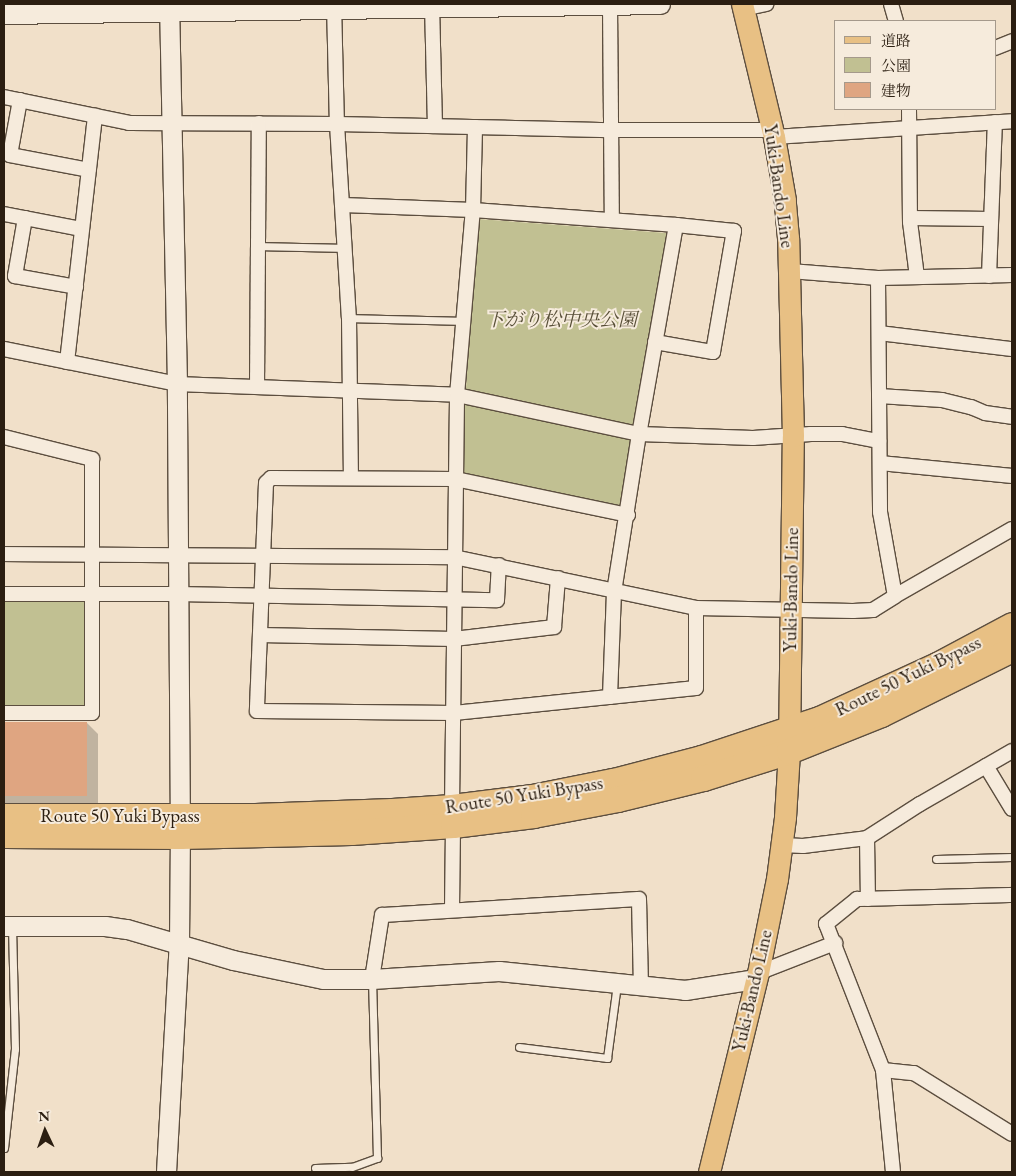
<!DOCTYPE html>
<html>
<head>
<meta charset="utf-8">
<style>
	body { margin:0 }
	#map { position:relative; width:1016px; height:1176px; overflow:hidden; background:#f1e0c9; font-family:"EB Garamond","Noto Serif JP",serif }
	div>[style] { position:absolute }
	.green>* { inset:0; background:#c1c092; transform-origin:0 0 }
	.shadow>* { inset:0; background:#0003 }
	.building>* { inset:0; background:#dfa581; transform-origin:0 0 }
	.roads { filter:drop-shadow(1px 0 #5c4e3f) drop-shadow(-1px 0 #5c4e3f) drop-shadow(0 1px #5c4e3f) drop-shadow(0 -1px #5c4e3f) }
	.lane>* { height:7px; margin:-3.5px; padding:0 3.5px; transform-origin:3.5px; border-radius:3.5px; background:#f6ebdc }
	.street>* { height:14px; margin:-7px; padding:0 7px; transform-origin:7px; border-radius:7px; background:#f6ebdc }
	.secondary>* { height:19px; margin:-9.5px; padding:0 9.5px; transform-origin:9.5px; border-radius:9.5px; background:#f6ebdc }
	.primary>* { height:21px; margin:-10.5px; padding:0 10.5px; transform-origin:10.5px; border-radius:10.5px; background:#e8c084 }
	.highway>* { height:25px; margin:-12.5px; padding:0 12.5px; transform-origin:12.5px; border-radius:12.5px; background:#e8c084 }
	span { translate:-50% -50%; white-space:nowrap; text-align:center; line-height:1.15; -webkit-text-stroke:4px #f6ebdc; paint-order:stroke }
	.street-label { font-size:19px; color:#2b1e11 }
	.park-label { font-size:19px; color:#584f38; font-style:italic }
	.frame { position:absolute; inset:0; border:5px solid #2b1e11; pointer-events:none }
	.legend { position:absolute; left:834px; top:20px; width:162px; height:90px; box-sizing:border-box; background:#f6ebdc; border:1px solid #a5998b; margin:0; padding:6px 9px; list-style:none; font-size:15px; color:#2b1e11 }
	.legend li { display:flex; align-items:center; gap:10px; height:25px }
	.legend b { width:25px; border:1px solid #a5998b }
	.north { position:absolute; left:20px; top:1106px; width:50px; height:50px; -webkit-text-stroke:4px #f6ebdc; paint-order:stroke; rotate:357deg; font-size:14px; font-weight:700; line-height:20px; text-align:center; color:#2b1e11 }
	.north::after { content:''; display:block; margin:auto; width:18px; height:22px; background:#2b1e11; clip-path:polygon(50% 0,100% 100%,50% 72%,0 100%) }
</style>
</head>
<body>
<div id="map">
	<div class="green">
		<div style="clip-path:polygon(478px 219px,667px 233px,622px 507px,460px 472px)"></div>
		<div style="left:4px;top:598px;width:84px;height:112px"></div>
	</div>
	<div class="shadow">
		<div style="clip-path:polygon(4px 722px,87px 723px,98px 734px,98px 808px,4px 806px)"></div>
	</div>
	<div class="building">
		<div style="left:4px;top:722px;width:83px;height:74px"></div>
	</div>
	<div class="roads">
		<div class="lane">
			<div style="left:258px;top:246px;width:87px;rotate:1.3deg"></div>
			<div style="left:349px;top:318px;width:114px;rotate:1.5deg"></div>
			<div style="left:936px;top:859px;width:76px;rotate:-1.5deg"></div>
			<div style="left:519px;top:1047px;width:89px;rotate:7.1deg"></div>
			<div style="left:607px;top:1058px;width:75px;rotate:-82.3deg"></div>
			<div style="left:4px;top:1148px;width:100px;rotate:-83.7deg"></div>
			<div style="left:15px;top:1049px;width:123px;rotate:-91.4deg"></div>
			<div style="left:315px;top:1168px;width:37px;rotate:-2deg"></div>
			<div style="left:352px;top:1167px;width:27px;rotate:-20deg"></div>
			<div style="left:377px;top:1158px;width:178px;rotate:-91.6deg"></div>
		</div>
		<div class="street">
			<div style="left:334px;top:4px;width:120px;rotate:88.6deg"></div>
			<div style="left:337px;top:124px;width:194px;rotate:86.5deg"></div>
			<div style="left:349px;top:318px;width:160px;rotate:89.3deg"></div>
			<div style="left:432px;top:4px;width:122px;rotate:88.6deg"></div>
			<div style="left:891px;top:4px;width:18px;rotate:74deg"></div>
			<div style="left:610px;top:5px;width:214px;rotate:89.5deg"></div>
			<div style="left:743px;top:9px;width:24px;rotate:-12deg"></div>
			<div style="left:995px;top:48px;width:18px;rotate:-22deg"></div>
			<div style="left:4px;top:97px;width:128px;rotate:11.7deg"></div>
			<div style="left:129px;top:123px;width:208px;rotate:0.3deg"></div>
			<div style="left:337px;top:124px;width:274px;rotate:1.3deg"></div>
			<div style="left:611px;top:130px;width:162px"></div>
			<div style="left:20px;top:100px;width:56px;rotate:100.3deg"></div>
			<div style="left:10px;top:155px;width:80px;rotate:10.8deg"></div>
			<div style="left:909px;top:109px;width:113px;rotate:89.5deg"></div>
			<div style="left:910px;top:222px;width:55px;rotate:82.7deg"></div>
			<div style="left:774px;top:137px;width:239px;rotate:-3.8deg"></div>
			<div style="left:343px;top:205px;width:130px;rotate:2.2deg"></div>
			<div style="left:473px;top:210px;width:204px;rotate:4.2deg"></div>
			<div style="left:676px;top:225px;width:212px;rotate:100deg"></div>
			<div style="left:639px;top:434px;width:160px;rotate:99deg"></div>
			<div style="left:614px;top:592px;width:105px;rotate:92.2deg"></div>
			<div style="left:4px;top:214px;width:78px;rotate:11deg"></div>
			<div style="left:25px;top:218px;width:59px;rotate:99.8deg"></div>
			<div style="left:15px;top:276px;width:62px;rotate:10.2deg"></div>
			<div style="left:910px;top:218px;width:81px;rotate:0.7deg"></div>
			<div style="left:790px;top:271px;width:88px;rotate:4.5deg"></div>
			<div style="left:878px;top:278px;width:134px;rotate:-1.3deg"></div>
			<div style="left:989px;top:276px;width:154px;rotate:-87.8deg"></div>
			<div style="left:878px;top:278px;width:234px;rotate:89.5deg"></div>
			<div style="left:880px;top:512px;width:85px;rotate:79.9deg"></div>
			<div style="left:895px;top:596px;width:135px;rotate:-29.8deg"></div>
			<div style="left:879px;top:333px;width:134px;rotate:6.9deg"></div>
			<div style="left:655px;top:342px;width:59px;rotate:9.8deg"></div>
			<div style="left:713px;top:352px;width:123px;rotate:-80.2deg"></div>
			<div style="left:734px;top:231px;width:58px;rotate:-174.1deg"></div>
			<div style="left:4px;top:349px;width:177px;rotate:11.4deg"></div>
			<div style="left:177px;top:384px;width:280px;rotate:2.2deg"></div>
			<div style="left:457px;top:395px;width:186px;rotate:12.1deg"></div>
			<div style="left:639px;top:434px;width:114px;rotate:2deg"></div>
			<div style="left:753px;top:438px;width:58px;rotate:-3.9deg"></div>
			<div style="left:811px;top:434px;width:31px"></div>
			<div style="left:842px;top:434px;width:38px;rotate:11deg"></div>
			<div style="left:67px;top:362px;width:248px;rotate:-83.5deg"></div>
			<div style="left:257px;top:387px;width:264px;rotate:-89.6deg"></div>
			<div style="left:879px;top:396px;width:63px;rotate:3.6deg"></div>
			<div style="left:942px;top:400px;width:30px;rotate:14deg"></div>
			<div style="left:971px;top:407px;width:15px;rotate:23deg"></div>
			<div style="left:985px;top:413px;width:27px;rotate:8deg"></div>
			<div style="left:4px;top:437px;width:91px;rotate:14deg"></div>
			<div style="left:92px;top:459px;width:254px;rotate:90deg"></div>
			<div style="left:92px;top:713px;width:88px;rotate:180deg"></div>
			<div style="left:880px;top:463px;width:133px;rotate:5.6deg"></div>
			<div style="left:628px;top:515px;width:177px;rotate:-168.2deg"></div>
			<div style="left:455px;top:479px;width:184px;rotate:-179.7deg"></div>
			<div style="left:271px;top:478px;width:7px;rotate:135deg"></div>
			<div style="left:266px;top:483px;width:228px;rotate:92.3deg"></div>
			<div style="left:257px;top:711px;width:197px;rotate:0.6deg"></div>
			<div style="left:454px;top:713px;width:243px;rotate:-5.9deg"></div>
			<div style="left:696px;top:688px;width:80px;rotate:-90deg"></div>
			<div style="left:4px;top:554px;width:450px;rotate:0.4deg"></div>
			<div style="left:454px;top:557px;width:247px;rotate:11.9deg"></div>
			<div style="left:696px;top:608px;width:157px;rotate:1.1deg"></div>
			<div style="left:853px;top:611px;width:20px;rotate:-3deg"></div>
			<div style="left:873px;top:610px;width:26px;rotate:-32deg"></div>
			<div style="left:4px;top:594px;width:173px"></div>
			<div style="left:177px;top:594px;width:320px;rotate:1.1deg"></div>
			<div style="left:497px;top:600px;width:35px;rotate:-87deg"></div>
			<div style="left:260px;top:635px;width:194px;rotate:1.2deg"></div>
			<div style="left:454px;top:639px;width:101px;rotate:-6.8deg"></div>
			<div style="left:554px;top:627px;width:49px;rotate:-85.3deg"></div>
			<div style="left:986px;top:766px;width:50px;rotate:58.8deg"></div>
			<div style="left:452px;top:807px;width:412px;rotate:-89.3deg"></div>
			<div style="left:457px;top:395px;width:186px;rotate:-85.1deg"></div>
			<div style="left:473px;top:210px;width:83px;rotate:-88.6deg"></div>
			<div style="left:867px;top:838px;width:61px;rotate:89.1deg"></div>
			<div style="left:782px;top:845px;width:21px;rotate:3deg"></div>
			<div style="left:803px;top:846px;width:64px;rotate:-7.1deg"></div>
			<div style="left:867px;top:838px;width:63px;rotate:-32.7deg"></div>
			<div style="left:920px;top:804px;width:106px;rotate:-29.9deg"></div>
			<div style="left:452px;top:909px;width:84px;rotate:-89.3deg"></div>
			<div style="left:758px;top:973px;width:83px;rotate:-21.3deg"></div>
			<div style="left:372px;top:979px;width:65px;rotate:-81.1deg"></div>
			<div style="left:382px;top:915px;width:257px;rotate:-3.6deg"></div>
			<div style="left:639px;top:899px;width:87px;rotate:88.7deg"></div>
			<div style="left:883px;top:1070px;width:31px;rotate:6deg"></div>
			<div style="left:914px;top:1073px;width:115px;rotate:31.9deg"></div>
			<div style="left:893px;top:1172px;width:102px;rotate:-95.6deg"></div>
			<div style="left:883px;top:1070px;width:157px;rotate:-111.3deg"></div>
			<div style="left:826px;top:924px;width:40px;rotate:-39deg"></div>
			<div style="left:857px;top:899px;width:155px;rotate:-1.5deg"></div>
		</div>
		<div class="secondary">
			<div style="left:4px;top:14px;width:656px;rotate:-0.87deg"></div>
			<div style="left:4px;top:926px;width:101px"></div>
			<div style="left:105px;top:926px;width:22px;rotate:8deg"></div>
			<div style="left:127px;top:929px;width:110px;rotate:16.3deg"></div>
			<div style="left:233px;top:960px;width:92px;rotate:11.9deg"></div>
			<div style="left:323px;top:979px;width:49px"></div>
			<div style="left:372px;top:979px;width:127px;rotate:-3.6deg"></div>
			<div style="left:499px;top:971px;width:187px;rotate:5.8deg"></div>
			<div style="left:685px;top:990px;width:72px;rotate:-8.8deg"></div>
			<div style="left:166px;top:1172px;width:229px;rotate:-86.8deg"></div>
			<div style="left:179px;top:943px;width:107px;rotate:-89.5deg"></div>
			<div style="left:180px;top:836px;width:452px;rotate:-90.4deg"></div>
			<div style="left:177px;top:384px;width:380px;rotate:-91.2deg"></div>
		</div>
		<div class="primary">
			<div style="left:709px;top:1172px;width:205px;rotate:-76.2deg"></div>
			<div style="left:758px;top:973px;width:96px;rotate:-78.6deg"></div>
			<div style="left:777px;top:879px;width:63px;rotate:-82.6deg"></div>
			<div style="left:785px;top:817px;width:66px;rotate:-86.5deg"></div>
			<div style="left:789px;top:751px;width:315px;rotate:-89.3deg"></div>
			<div style="left:793px;top:436px;width:198px;rotate:-91.4deg"></div>
			<div style="left:788px;top:238px;width:38px;rotate:-95deg"></div>
			<div style="left:785px;top:200px;width:64px;rotate:-99.9deg"></div>
			<div style="left:774px;top:137px;width:137px;rotate:-103.5deg"></div>
		</div>
		<div class="highway">
			<div style="left:4px;top:816px;width:251px"></div>
			<div style="left:255px;top:816px;width:137px;rotate:-2.1deg"></div>
			<div style="left:392px;top:811px;width:60px;rotate:-3.8deg"></div>
			<div style="left:452px;top:807px;width:81px;rotate:-7.1deg"></div>
			<div style="left:532px;top:797px;width:83px;rotate:-11.2deg"></div>
			<div style="left:613px;top:781px;width:91px;rotate:-14.6deg"></div>
			<div style="left:701px;top:758px;width:124px;rotate:-18.3deg"></div>
			<div style="left:819px;top:719px;width:130px;rotate:-24.6deg"></div>
			<div style="left:937px;top:665px;width:85px;rotate:-28.1deg"></div>
			<div style="left:4px;top:835px;width:176px;rotate:0.3deg"></div>
			<div style="left:180px;top:836px;width:171px;rotate:-1.3deg"></div>
			<div style="left:351px;top:832px;width:102px;rotate:-3.9deg"></div>
			<div style="left:453px;top:825px;width:81px;rotate:-7.1deg"></div>
			<div style="left:533px;top:815px;width:86px;rotate:-10.8deg"></div>
			<div style="left:617px;top:799px;width:89px;rotate:-13.7deg"></div>
			<div style="left:703px;top:778px;width:90px;rotate:-17.4deg"></div>
			<div style="left:789px;top:751px;width:99px;rotate:-21.9deg"></div>
			<div style="left:881px;top:714px;width:146px;rotate:-26.4deg"></div>
		</div>
	</div>
	<div class="street-label">
		<span style="left:779px;top:186px;rotate:82deg">Yuki-Bando Line</span>
		<span style="left:791px;top:590px;rotate:-89deg">Yuki-Bando Line</span>
		<span style="left:908px;top:676px;rotate:-26deg">Route 50 Yuki Bypass</span>
		<span style="left:524px;top:795px;rotate:-9deg">Route 50 Yuki Bypass</span>
		<span style="left:120px;top:816px">Route 50 Yuki Bypass</span>
		<span style="left:752px;top:991px;rotate:-77deg">Yuki-Bando Line</span>
	</div>
	<div class="park-label">
		<span style="left:561px;top:320px">下がり松中央公園</span>
	</div>
	<div class="frame"></div>
	<ul class="legend">
	<li><b style="height:6px;background:#e8c084"></b>道路</li>
	<li><b style="height:14px;background:#c1c092"></b>公園</li>
	<li><b style="height:14px;background:#dfa581"></b>建物</li>
	</ul>
	<div class="north">N</div>
</div>
</body>
</html>
